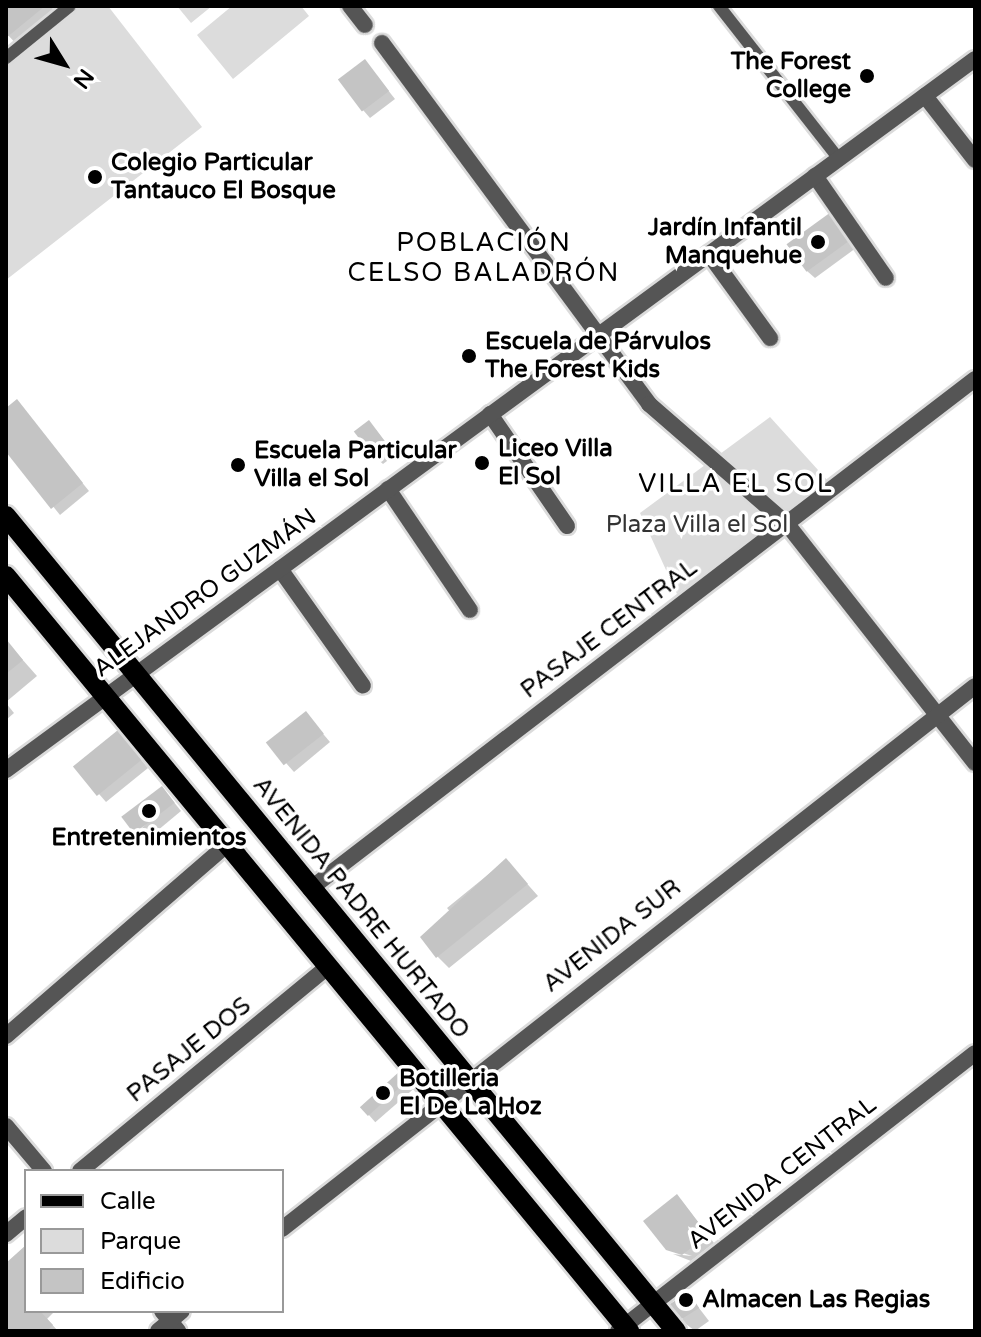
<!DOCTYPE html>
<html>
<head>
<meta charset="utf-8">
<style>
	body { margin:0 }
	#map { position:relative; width:981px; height:1337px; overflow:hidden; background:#fff; font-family:"Varela Round",sans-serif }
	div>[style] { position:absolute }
	.green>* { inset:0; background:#dcdcdc }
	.shadow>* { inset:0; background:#0003; transform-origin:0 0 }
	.building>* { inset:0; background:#c4c4c4; transform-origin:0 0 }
	.roads { filter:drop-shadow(2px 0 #dbdbdb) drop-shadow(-2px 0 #dbdbdb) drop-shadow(0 2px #dbdbdb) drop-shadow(0 -2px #dbdbdb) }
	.service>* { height:12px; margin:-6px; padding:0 6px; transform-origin:6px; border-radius:6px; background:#555 }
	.minor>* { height:16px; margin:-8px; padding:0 8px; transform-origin:8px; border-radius:8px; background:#555 }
	.tertiary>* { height:16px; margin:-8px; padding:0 8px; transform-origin:8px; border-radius:8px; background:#555 }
	.primary>* { height:20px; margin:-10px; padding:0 10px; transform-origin:10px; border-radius:10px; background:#000 }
	.dots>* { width:22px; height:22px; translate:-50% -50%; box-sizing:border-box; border:4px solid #fff; border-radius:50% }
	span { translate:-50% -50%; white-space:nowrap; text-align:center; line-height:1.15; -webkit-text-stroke:7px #fff; paint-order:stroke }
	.poi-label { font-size:24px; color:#000; font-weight:700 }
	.right { translate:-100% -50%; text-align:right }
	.left { translate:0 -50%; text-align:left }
	.park-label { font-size:24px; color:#333 }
	.street-label { font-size:24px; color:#000 }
	.neighbourhood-label { font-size:26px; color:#000; letter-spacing:2px }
	.frame { position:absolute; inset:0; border:8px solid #000; pointer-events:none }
	.legend { position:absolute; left:24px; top:1169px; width:260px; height:144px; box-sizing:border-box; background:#fff; border:2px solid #999; margin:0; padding:10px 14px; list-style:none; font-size:24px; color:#000 }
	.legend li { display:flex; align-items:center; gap:16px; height:40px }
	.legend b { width:40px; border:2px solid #999 }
	.north { position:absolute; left:24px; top:24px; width:80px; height:80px; -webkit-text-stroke:6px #fff; paint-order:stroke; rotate:127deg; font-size:22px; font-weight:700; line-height:32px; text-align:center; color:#000 }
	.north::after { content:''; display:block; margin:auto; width:28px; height:36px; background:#000; clip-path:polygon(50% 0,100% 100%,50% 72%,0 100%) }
</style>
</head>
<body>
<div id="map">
	<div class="green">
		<div style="clip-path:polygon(78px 6px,108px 6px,202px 127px,6px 280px,6px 62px)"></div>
		<div style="clip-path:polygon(177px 6px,212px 6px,191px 23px)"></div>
		<div style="clip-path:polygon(232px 6px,301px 6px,309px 16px,233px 79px,197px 35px)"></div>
		<div style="clip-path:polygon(770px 417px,828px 481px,677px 594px,640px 513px)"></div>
	</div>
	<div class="shadow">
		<div style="clip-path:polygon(6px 6px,50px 6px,59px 14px,20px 48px,6px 33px)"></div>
		<div style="clip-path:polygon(365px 61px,395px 99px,370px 118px,363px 110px)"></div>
		<div style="clip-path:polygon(830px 215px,856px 248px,815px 278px,807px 271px)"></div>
		<div style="clip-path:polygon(17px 402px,89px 491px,60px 515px,6px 448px,6px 410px)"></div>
		<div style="clip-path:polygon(376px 430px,395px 455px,383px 464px,375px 457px)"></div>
		<div style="clip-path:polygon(6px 641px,37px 676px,6px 702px)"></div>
		<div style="clip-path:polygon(6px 703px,14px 713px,6px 720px)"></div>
		<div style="clip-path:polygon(313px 722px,330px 742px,294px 772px,269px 744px)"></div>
		<div style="clip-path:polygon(125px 740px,148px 768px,106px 802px,99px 794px)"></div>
		<div style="clip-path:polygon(169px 796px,181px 811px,145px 841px,137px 834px)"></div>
		<div style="clip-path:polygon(506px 860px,538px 896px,449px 968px,437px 956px,452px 914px,447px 908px)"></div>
		<div style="left:400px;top:1073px;width:21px;height:51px;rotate:49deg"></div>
		<div style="clip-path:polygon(684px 1204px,714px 1243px,691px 1261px,673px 1254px,692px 1256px,667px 1248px)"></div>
		<div style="clip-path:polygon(26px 1248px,26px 1311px,55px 1311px,47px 1319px,58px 1331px,6px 1331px,6px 1266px)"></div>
		<div style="clip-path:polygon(689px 1295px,709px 1321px,695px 1331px,682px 1321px)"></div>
	</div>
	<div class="building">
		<div style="clip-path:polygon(6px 6px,45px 6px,6px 38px)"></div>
		<div style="left:365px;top:59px;width:40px;height:34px;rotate:53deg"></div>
		<div style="left:831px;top:212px;width:34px;height:55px;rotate:54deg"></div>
		<div style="clip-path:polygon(17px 399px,83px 483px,51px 509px,6px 452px,6px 408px)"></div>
		<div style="left:369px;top:420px;width:34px;height:19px;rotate:53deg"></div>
		<div style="clip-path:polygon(6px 639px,23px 660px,6px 674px)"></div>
		<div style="left:306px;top:711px;width:29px;height:51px;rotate:52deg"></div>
		<div style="left:118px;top:730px;width:38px;height:58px;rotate:51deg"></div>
		<div style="left:162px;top:786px;width:21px;height:51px;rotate:53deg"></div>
		<div style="clip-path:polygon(506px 858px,528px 884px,436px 958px,420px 937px)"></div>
		<div style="left:400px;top:1071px;width:12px;height:54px;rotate:48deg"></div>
		<div style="clip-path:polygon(677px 1194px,708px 1235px,682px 1255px,666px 1250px,643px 1221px)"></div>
		<div style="clip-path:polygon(26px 1245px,26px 1311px,40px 1311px,53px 1325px,47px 1331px,6px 1331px,6px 1263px)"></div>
		<div style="left:689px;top:1292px;width:19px;height:26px;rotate:58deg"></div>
	</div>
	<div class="roads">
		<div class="service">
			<div style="left:719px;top:6px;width:194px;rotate:51.9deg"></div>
			<div style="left:6px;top:58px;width:82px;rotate:-39.1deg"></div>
		</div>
		<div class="minor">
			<div style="left:350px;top:6px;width:24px;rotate:52deg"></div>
			<div style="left:382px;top:43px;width:449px;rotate:53.5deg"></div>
			<div style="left:649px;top:404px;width:183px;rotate:41deg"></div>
			<div style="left:787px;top:524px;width:304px;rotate:51.8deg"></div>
			<div style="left:925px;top:96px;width:81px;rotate:52deg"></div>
			<div style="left:815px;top:176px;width:124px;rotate:55.2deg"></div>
			<div style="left:709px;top:254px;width:104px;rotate:54deg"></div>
			<div style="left:490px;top:414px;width:136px;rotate:55.5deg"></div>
			<div style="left:388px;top:489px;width:146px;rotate:55.9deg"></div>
			<div style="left:280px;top:569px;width:143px;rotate:54.6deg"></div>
			<div style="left:310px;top:889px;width:838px;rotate:-37.49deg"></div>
			<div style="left:6px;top:1036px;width:294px;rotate:-40.9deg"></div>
			<div style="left:6px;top:1126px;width:59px;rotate:49.8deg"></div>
			<div style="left:80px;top:1171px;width:323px;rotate:-39.5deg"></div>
			<div style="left:6px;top:1234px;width:26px;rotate:-40deg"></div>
			<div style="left:162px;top:1311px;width:26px;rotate:51deg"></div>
			<div style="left:618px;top:1331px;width:452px;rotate:-37.9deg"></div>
		</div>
		<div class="tertiary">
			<div style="left:6px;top:770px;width:1202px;rotate:-36.27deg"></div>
			<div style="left:282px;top:1229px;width:880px;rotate:-38.08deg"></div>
			<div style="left:158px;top:1331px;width:31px;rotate:-40deg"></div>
		</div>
		<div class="primary">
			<div style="left:6px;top:516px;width:1055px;rotate:50.58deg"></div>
			<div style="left:6px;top:576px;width:979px;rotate:50.47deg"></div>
		</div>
	</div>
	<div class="dots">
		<div style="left:867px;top:76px;background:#000"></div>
		<div style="left:95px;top:177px;background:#000"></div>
		<div style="left:818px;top:242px;background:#000"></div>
		<div style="left:469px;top:356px;background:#000"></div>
		<div style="left:482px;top:463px;background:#000"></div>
		<div style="left:238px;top:465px;background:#000"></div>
		<div style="left:149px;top:811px;background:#000"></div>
		<div style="left:383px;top:1093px;background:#000"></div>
		<div style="left:686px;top:1300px;background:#000"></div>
	</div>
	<div class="poi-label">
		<span class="right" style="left:851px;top:76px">The Forest<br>College</span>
		<span class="left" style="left:111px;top:177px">Colegio Particular<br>Tantauco El Bosque</span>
		<span class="right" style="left:802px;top:242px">Jardín Infantil<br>Manquehue</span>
		<span class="left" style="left:485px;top:356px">Escuela de Párvulos<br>The Forest Kids</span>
		<span class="left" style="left:498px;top:463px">Liceo Villa<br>El Sol</span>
		<span class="left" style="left:254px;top:465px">Escuela Particular<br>Villa el Sol</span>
		<span style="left:149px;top:838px">Entretenimientos</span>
		<span class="left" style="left:399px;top:1093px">Botilleria<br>El De La Hoz</span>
		<span class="left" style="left:702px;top:1300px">Almacen Las Regias</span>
	</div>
	<div class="park-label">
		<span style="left:697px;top:525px">Plaza Villa el Sol</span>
	</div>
	<div class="street-label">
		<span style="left:205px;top:593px;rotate:-36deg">ALEJANDRO GUZMÁN</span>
		<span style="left:609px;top:629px;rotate:-37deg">PASAJE CENTRAL</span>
		<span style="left:361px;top:908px;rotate:51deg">AVENIDA PADRE HURTADO</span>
		<span style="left:612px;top:936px;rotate:-38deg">AVENIDA SUR</span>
		<span style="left:189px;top:1050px;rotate:-39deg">PASAJE DOS</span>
		<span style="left:782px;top:1173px;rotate:-38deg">AVENIDA CENTRAL</span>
	</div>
	<div class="neighbourhood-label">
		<span style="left:484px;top:258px">POBLACIÓN<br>CELSO BALADRÓN</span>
		<span style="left:736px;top:484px">VILLA EL SOL</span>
	</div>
	<div class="frame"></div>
	<ul class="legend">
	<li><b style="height:10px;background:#000"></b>Calle</li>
	<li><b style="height:22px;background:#dcdcdc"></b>Parque</li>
	<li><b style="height:22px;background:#c4c4c4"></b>Edificio</li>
	</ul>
	<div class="north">N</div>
</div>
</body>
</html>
